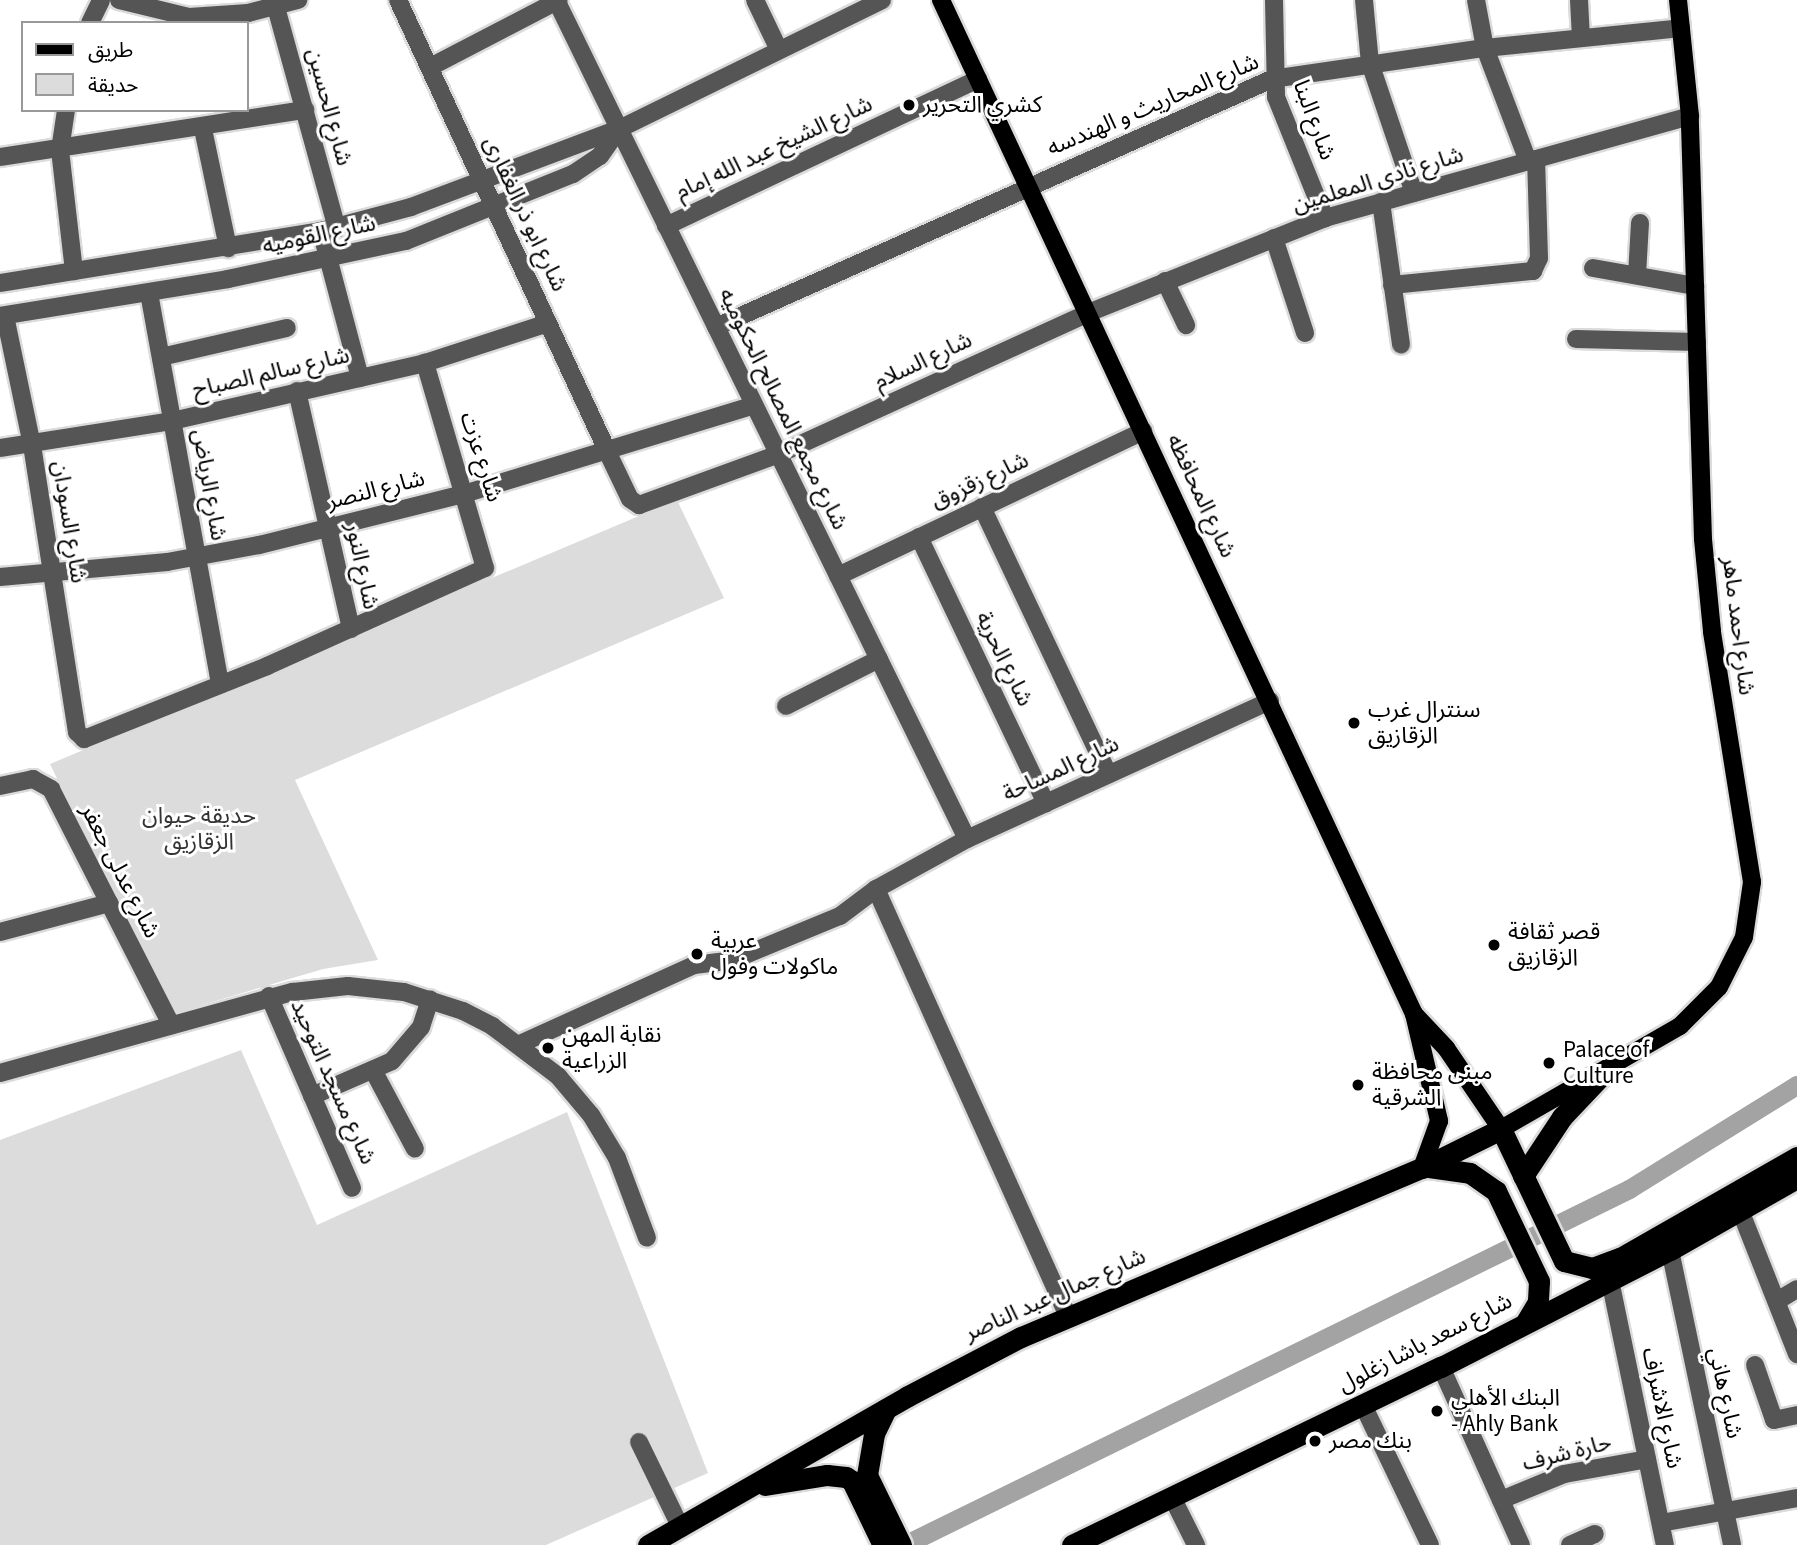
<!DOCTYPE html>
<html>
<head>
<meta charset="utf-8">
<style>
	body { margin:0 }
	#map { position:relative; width:1797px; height:1545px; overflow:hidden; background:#fff; font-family:"Source Sans 3","Noto Sans Arabic",sans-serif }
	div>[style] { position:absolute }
	.green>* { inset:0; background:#dcdcdc }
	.canal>* { height:19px; margin:-9.5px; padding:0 9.5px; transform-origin:9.5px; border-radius:9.5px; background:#a3a3a3 }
	.roads { filter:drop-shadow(2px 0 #dbdbdb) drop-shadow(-2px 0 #dbdbdb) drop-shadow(0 2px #dbdbdb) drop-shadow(0 -2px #dbdbdb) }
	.minor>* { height:18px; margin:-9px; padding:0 9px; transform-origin:9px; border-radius:9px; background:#555 }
	.major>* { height:18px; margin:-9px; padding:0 9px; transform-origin:9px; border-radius:9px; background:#000 }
	.highway>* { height:21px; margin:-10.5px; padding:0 10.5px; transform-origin:10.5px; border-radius:10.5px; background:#000 }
	.dots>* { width:19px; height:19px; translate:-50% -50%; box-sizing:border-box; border:4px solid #fff; border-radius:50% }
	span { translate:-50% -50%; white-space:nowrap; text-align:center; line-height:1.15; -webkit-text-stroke:6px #fff; paint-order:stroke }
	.poi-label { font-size:23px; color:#000 }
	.left { translate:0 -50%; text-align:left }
	.street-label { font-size:23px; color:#000 }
	.park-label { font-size:23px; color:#333 }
	.legend { position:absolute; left:21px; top:21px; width:228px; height:91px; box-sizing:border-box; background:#fff; border:2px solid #999; margin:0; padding:9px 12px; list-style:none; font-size:21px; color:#000 }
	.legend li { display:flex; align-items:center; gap:14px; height:35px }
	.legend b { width:35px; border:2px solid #999 }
</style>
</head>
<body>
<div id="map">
	<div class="green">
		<div style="clip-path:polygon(677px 500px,724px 598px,295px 780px,378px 960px,323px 969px,172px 1014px,50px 764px)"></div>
		<div style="clip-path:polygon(241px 1050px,317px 1225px,567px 1112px,708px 1473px,546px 1545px,0 1545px,0 1140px)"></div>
	</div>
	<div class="canal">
		<div style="left:904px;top:1545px;width:808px;rotate:-26.15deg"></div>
		<div style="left:1629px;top:1189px;width:198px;rotate:-31.8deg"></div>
	</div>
	<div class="roads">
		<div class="minor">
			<div style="left:119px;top:0;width:72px;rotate:13.7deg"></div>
			<div style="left:189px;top:17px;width:59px;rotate:-3.9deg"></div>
			<div style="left:248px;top:13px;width:52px;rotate:-14.6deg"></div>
			<div style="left:274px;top:0;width:237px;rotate:74.6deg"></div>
			<div style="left:398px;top:0;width:495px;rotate:65.1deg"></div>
			<div style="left:606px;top:449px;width:55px;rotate:64.4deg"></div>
			<div style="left:630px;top:499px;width:11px;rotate:34deg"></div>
			<div style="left:639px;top:505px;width:149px;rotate:-20deg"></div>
			<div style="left:779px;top:454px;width:340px;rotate:-24.5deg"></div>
			<div style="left:1088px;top:313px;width:255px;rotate:-21.8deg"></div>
			<div style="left:1325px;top:218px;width:379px;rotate:-15.6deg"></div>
			<div style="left:556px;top:0;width:934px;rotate:63.9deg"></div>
			<div style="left:755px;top:0;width:55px;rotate:64.4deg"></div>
			<div style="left:1274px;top:0;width:97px;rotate:88.8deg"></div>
			<div style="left:1276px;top:97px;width:131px;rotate:68deg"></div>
			<div style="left:1364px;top:0;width:63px;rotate:84.6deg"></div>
			<div style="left:1370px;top:63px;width:137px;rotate:71.3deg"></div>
			<div style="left:1476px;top:0;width:49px;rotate:79.4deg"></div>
			<div style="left:1485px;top:48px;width:121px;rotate:69.2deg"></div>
			<div style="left:1579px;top:0;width:38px;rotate:87deg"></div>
			<div style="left:90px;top:23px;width:25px;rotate:-64deg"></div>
			<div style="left:430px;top:67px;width:145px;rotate:-27.4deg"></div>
			<div style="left:66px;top:110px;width:40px;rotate:98.5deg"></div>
			<div style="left:60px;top:150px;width:122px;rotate:83.4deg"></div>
			<div style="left:203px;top:129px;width:122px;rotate:78.1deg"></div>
			<div style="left:0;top:157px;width:309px;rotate:-8.8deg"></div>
			<div style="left:1381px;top:202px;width:144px;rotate:82deg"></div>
			<div style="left:666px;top:226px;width:345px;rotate:-25.2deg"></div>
			<div style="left:321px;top:231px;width:152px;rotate:75.1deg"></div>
			<div style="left:1274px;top:238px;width:100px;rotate:71.9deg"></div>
			<div style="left:1593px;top:268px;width:104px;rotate:10deg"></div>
			<div style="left:1637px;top:275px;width:52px;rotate:-86.7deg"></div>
			<div style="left:1165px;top:281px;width:49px;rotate:64.5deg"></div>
			<div style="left:0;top:283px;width:325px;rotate:-9.2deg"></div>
			<div style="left:321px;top:231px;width:93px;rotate:-14.9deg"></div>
			<div style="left:411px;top:207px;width:222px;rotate:-20.6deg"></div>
			<div style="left:619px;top:129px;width:293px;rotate:-26.1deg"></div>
			<div style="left:1392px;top:285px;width:142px;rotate:-5.7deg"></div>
			<div style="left:1533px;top:271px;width:14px;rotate:-65deg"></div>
			<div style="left:1539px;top:258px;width:99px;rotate:-91.7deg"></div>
			<div style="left:149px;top:293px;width:398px;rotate:79.7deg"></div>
			<div style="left:0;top:316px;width:231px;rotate:-9.2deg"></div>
			<div style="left:228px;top:279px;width:182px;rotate:-12.1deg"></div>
			<div style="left:406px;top:241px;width:180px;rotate:-21.9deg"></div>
			<div style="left:573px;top:174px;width:32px;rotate:-34deg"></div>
			<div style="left:600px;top:156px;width:33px;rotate:-55deg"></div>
			<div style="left:5px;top:316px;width:132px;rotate:78.2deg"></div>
			<div style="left:32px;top:445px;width:291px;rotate:81.1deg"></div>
			<div style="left:77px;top:732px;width:10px;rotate:45deg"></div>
			<div style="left:84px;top:739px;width:197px;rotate:-21.7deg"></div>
			<div style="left:267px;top:666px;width:239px;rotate:-24.2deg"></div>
			<div style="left:485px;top:568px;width:214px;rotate:-106.3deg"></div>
			<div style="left:716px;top:327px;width:609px;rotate:-24.04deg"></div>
			<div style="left:1272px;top:79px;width:215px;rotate:-8.3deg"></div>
			<div style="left:1485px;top:48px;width:197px;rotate:-5.8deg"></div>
			<div style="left:1576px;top:339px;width:121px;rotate:1.4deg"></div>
			<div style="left:161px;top:357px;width:129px;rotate:-13deg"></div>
			<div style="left:297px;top:391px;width:244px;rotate:77.2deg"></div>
			<div style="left:0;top:448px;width:174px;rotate:-8.9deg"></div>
			<div style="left:172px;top:421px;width:260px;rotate:-12.9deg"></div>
			<div style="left:425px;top:363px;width:129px;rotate:-18deg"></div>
			<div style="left:982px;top:507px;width:295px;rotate:64.7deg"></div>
			<div style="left:919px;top:537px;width:295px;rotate:64.5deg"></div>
			<div style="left:838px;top:576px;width:338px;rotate:-25.4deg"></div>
			<div style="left:0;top:577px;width:168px;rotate:-5.1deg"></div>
			<div style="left:167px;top:562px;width:94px;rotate:-10.5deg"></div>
			<div style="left:259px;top:545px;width:214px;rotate:-14deg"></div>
			<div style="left:467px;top:493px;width:300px;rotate:-17deg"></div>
			<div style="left:786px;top:706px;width:104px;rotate:-26.8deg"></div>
			<div style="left:0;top:786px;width:34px;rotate:-12deg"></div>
			<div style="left:33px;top:779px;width:21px;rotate:29deg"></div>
			<div style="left:51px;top:789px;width:265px;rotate:63deg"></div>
			<div style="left:876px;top:889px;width:466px;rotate:65.8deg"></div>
			<div style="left:0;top:932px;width:113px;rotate:-14.9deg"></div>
			<div style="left:269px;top:996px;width:209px;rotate:66.6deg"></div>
			<div style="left:520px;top:1044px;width:191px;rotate:-24.4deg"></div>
			<div style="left:694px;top:965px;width:39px;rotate:-7deg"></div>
			<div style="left:733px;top:960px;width:116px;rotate:-22.4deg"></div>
			<div style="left:840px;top:916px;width:45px;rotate:-36.9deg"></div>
			<div style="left:876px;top:889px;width:104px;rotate:-28.8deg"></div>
			<div style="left:967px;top:839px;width:333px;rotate:-24.5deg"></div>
			<div style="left:373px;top:1070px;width:89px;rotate:62deg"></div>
			<div style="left:0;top:1073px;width:304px;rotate:-15.5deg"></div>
			<div style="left:293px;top:992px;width:55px;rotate:-6.2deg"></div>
			<div style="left:348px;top:986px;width:56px;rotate:6.1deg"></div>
			<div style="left:404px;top:992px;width:62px;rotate:17.9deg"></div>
			<div style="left:463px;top:1011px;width:33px;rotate:27deg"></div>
			<div style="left:492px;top:1026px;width:83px;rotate:37.1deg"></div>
			<div style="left:558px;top:1076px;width:51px;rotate:49.8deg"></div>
			<div style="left:591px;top:1115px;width:50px;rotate:58.8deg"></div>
			<div style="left:617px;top:1158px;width:85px;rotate:69.4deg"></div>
			<div style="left:312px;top:1096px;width:87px;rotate:-23.6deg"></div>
			<div style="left:392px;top:1061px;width:45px;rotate:-49.5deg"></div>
			<div style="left:421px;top:1027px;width:29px;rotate:-72deg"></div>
			<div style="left:1740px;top:1210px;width:155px;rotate:68.4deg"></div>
			<div style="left:1670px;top:1250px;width:301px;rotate:78.1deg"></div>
			<div style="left:1610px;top:1280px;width:271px;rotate:78.3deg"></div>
			<div style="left:1777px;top:1301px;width:23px;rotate:-31deg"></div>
			<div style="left:1755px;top:1365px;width:58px;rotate:70.9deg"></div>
			<div style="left:1774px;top:1420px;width:24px;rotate:-12deg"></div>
			<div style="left:1441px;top:1367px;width:195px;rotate:65.8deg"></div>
			<div style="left:1363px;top:1405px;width:155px;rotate:64.4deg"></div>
			<div style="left:639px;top:1442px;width:96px;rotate:64deg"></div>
			<div style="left:1172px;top:1497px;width:54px;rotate:63.4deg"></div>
			<div style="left:1501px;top:1500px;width:68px;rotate:-22.4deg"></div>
			<div style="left:1564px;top:1474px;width:84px;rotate:-10.2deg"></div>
			<div style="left:1661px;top:1523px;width:138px;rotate:-10.4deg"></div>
			<div style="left:1570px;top:1545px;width:27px;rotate:-24deg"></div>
		</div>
		<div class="major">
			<div style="left:941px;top:0;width:1119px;rotate:64.99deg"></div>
			<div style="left:1414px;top:1014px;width:110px;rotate:76.8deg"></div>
			<div style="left:1439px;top:1121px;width:50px;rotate:109.9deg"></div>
			<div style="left:1414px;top:1014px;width:47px;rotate:46.7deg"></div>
			<div style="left:1446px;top:1048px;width:98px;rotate:55.8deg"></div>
			<div style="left:1501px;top:1129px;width:207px;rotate:-29.9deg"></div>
			<div style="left:1680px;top:1026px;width:55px;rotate:-45deg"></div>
			<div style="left:1719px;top:987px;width:56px;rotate:-63.4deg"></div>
			<div style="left:1744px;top:937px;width:56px;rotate:-81.7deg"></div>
			<div style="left:1752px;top:882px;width:254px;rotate:-99.1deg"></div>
			<div style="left:1712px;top:631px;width:92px;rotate:-95.6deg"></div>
			<div style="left:1703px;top:539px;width:423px;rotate:-91.8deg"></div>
			<div style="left:1690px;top:116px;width:117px;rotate:-95.9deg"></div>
		</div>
		<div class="highway">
			<div style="left:1429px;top:1167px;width:41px;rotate:8.3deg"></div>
			<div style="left:1470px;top:1173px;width:32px;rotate:35deg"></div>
			<div style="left:1496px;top:1191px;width:100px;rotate:64.5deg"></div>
			<div style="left:1539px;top:1281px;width:21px;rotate:93deg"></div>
			<div style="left:1538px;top:1302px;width:23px;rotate:121deg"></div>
			<div style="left:1523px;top:1176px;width:71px;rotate:-56.5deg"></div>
			<div style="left:1562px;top:1117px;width:55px;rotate:-46.5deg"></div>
			<div style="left:886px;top:1409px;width:28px;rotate:116deg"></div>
			<div style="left:874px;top:1434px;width:42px;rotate:99.7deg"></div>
			<div style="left:867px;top:1475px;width:78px;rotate:64.1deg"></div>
			<div style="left:765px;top:1485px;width:63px;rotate:-9.2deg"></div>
			<div style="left:827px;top:1475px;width:19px;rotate:6deg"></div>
			<div style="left:846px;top:1477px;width:7px;rotate:34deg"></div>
			<div style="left:852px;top:1481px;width:71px;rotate:64.2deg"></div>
			<div style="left:648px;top:1545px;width:300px;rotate:-29.8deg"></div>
			<div style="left:908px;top:1396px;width:127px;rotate:-27.6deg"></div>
			<div style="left:1021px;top:1337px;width:435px;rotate:-22.9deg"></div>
			<div style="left:1422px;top:1168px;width:88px;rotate:-26.3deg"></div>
			<div style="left:1501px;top:1129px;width:146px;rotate:64.5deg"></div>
			<div style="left:1564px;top:1261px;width:29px;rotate:14deg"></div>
			<div style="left:1592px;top:1268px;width:30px;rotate:-20deg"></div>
			<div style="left:1620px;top:1258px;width:204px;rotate:-29.7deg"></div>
			<div style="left:1072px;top:1545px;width:410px;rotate:-25.8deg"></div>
			<div style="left:1441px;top:1367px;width:257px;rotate:-27.1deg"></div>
			<div style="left:1670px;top:1250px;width:146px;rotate:-29.6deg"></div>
		</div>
	</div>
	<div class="dots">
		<div style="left:909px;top:105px;background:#000"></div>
		<div style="left:1354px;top:723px;background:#000"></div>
		<div style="left:1494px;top:945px;background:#000"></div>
		<div style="left:697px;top:954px;background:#000"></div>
		<div style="left:548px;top:1048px;background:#000"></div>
		<div style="left:1549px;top:1063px;background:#000"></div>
		<div style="left:1358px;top:1085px;background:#000"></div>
		<div style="left:1437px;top:1411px;background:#000"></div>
		<div style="left:1315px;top:1441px;background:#000"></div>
	</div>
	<div class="poi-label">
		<span class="left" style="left:923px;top:105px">كشري التحرير</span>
		<span class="left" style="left:1368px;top:723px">سنترال غرب<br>الزقازيق</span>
		<span class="left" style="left:1508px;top:945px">قصر ثقافة<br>الزقازيق</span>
		<span class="left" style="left:711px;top:954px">عربية<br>ماكولات وفول</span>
		<span class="left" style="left:562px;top:1048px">نقابة المهن<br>الزراعية</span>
		<span class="left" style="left:1563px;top:1063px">Palace of<br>Culture</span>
		<span class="left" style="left:1372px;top:1085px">مبنى محافظة<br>الشرقية</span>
		<span class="left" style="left:1451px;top:1411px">البنك الأهلي<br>- Ahly Bank</span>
		<span class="left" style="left:1329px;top:1441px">بنك مصر</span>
	</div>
	<div class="street-label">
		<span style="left:1153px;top:105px;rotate:-23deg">شارع المحاريث و الهندسه</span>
		<span style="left:329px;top:107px;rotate:75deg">شارع الحسين</span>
		<span style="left:1314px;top:120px;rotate:70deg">شارع البنا</span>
		<span style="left:774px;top:148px;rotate:-25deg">شارع الشيخ عبد الله إمام</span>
		<span style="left:1378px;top:180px;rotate:-17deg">شارع نادى المعلمين</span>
		<span style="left:525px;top:214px;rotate:65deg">شارع ابو ذر الغفارى</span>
		<span style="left:319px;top:235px;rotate:-12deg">شارع القوميه</span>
		<span style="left:923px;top:361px;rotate:-25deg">شارع السلام</span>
		<span style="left:271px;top:373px;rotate:-13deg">شارع سالم الصباح</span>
		<span style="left:783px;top:409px;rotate:64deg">شارع مجمع المصالح الحكوميه</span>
		<span style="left:481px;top:457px;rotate:72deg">شارع عزت</span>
		<span style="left:980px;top:481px;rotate:-25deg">شارع زقزوق</span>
		<span style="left:209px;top:485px;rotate:80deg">شارع الرياض</span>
		<span style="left:376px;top:490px;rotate:-14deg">شارع النصر</span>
		<span style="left:1201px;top:496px;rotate:65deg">شارع المحافظه</span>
		<span style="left:69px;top:522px;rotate:81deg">شارع السودان</span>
		<span style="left:362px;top:566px;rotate:78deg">شارع النور</span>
		<span style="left:1738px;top:626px;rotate:83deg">شارع احمد ماهر</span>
		<span style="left:1004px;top:659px;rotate:64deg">شارع الحرية</span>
		<span style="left:1061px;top:769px;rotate:-25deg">شارع المساحة</span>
		<span style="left:120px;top:871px;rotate:63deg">شارع عدلى جعفر</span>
		<span style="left:333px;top:1082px;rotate:66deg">شارع مسجد التوحيد</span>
		<span style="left:1055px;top:1295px;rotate:-24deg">شارع جمال عبد الناصر</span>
		<span style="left:1425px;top:1343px;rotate:-27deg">شارع سعد باشا زغلول</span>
		<span style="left:1725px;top:1393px;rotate:78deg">شارع هاني</span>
		<span style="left:1662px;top:1408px;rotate:78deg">شارع الاشراف</span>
		<span style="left:1567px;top:1453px;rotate:-14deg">حارة شرف</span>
	</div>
	<div class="park-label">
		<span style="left:199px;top:829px">حديقة حيوان<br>الزقازيق</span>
	</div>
	<ul class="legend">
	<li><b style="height:9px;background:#000"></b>طريق</li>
	<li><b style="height:19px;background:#dcdcdc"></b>حديقة</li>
	</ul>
</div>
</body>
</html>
